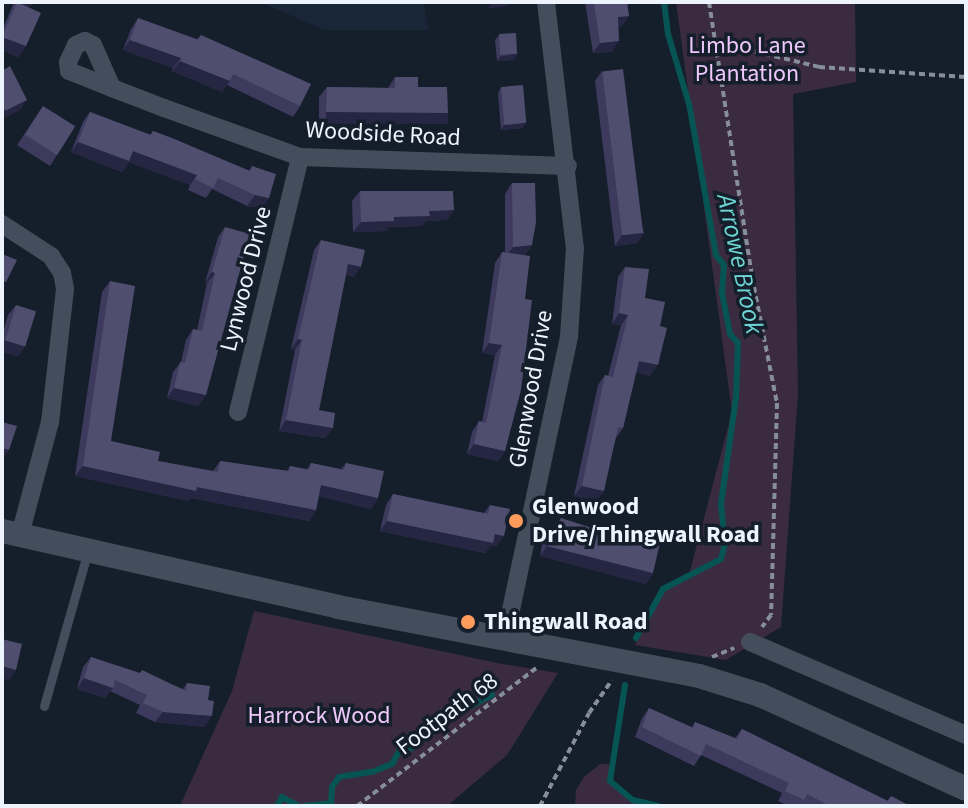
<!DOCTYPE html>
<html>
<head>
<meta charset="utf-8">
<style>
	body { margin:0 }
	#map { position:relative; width:968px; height:808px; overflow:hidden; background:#151e2b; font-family:"Source Sans 3",sans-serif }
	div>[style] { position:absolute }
	.built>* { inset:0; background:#192638 }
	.green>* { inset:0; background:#3b2b40 }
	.stream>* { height:6px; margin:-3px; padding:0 3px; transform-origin:3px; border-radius:3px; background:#065554 }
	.path>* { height:4px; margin-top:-2px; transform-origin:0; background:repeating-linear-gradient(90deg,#868e99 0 6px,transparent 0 10px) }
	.service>* { height:9px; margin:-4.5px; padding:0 4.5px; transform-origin:4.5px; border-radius:4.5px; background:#434d5c }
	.minor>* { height:18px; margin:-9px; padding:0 9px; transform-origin:9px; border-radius:9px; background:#434d5c }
	.tertiary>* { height:24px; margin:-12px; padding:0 12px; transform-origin:12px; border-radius:12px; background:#434d5c }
	.wall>* { inset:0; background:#3d3a5e }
	.shaded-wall>* { inset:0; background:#252642; transform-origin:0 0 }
	.building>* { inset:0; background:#504e6f; transform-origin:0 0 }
	.dots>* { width:22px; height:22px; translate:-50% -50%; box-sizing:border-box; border:4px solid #151e2b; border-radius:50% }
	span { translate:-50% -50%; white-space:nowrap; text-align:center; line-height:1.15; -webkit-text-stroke:7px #151e2b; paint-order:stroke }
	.park-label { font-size:24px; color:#eec8fa }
	.street-label { font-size:24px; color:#edf4fd }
	.poi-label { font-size:24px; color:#edf4fd; font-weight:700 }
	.left { translate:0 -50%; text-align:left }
	.water-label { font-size:26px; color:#6dd6d4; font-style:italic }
	.frame { position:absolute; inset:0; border:4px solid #edf4fd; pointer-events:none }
</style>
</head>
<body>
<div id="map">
	<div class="built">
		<div style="clip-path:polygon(260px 2px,424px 2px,428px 30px,324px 30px)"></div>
	</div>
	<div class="green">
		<div style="clip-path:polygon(676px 2px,855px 2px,856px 82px,793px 94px,798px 395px,781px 627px,726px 660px,635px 645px,645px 616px,663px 589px,689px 575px,732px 412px)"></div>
		<div style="clip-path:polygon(254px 611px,497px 663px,558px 673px,507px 755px,447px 806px,180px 806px,232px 691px)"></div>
		<div style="clip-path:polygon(600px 764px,615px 764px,610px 781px,633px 800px,658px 806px,575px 806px,576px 790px,584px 777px)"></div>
	</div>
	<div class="stream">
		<div style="left:636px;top:638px;width:56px;rotate:-61.1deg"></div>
		<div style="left:663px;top:589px;width:65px;rotate:-27.3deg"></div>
		<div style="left:721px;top:559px;width:16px;rotate:-75deg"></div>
		<div style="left:725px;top:544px;width:40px;rotate:-95.7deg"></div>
		<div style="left:721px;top:504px;width:108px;rotate:-82deg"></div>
		<div style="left:736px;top:397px;width:54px;rotate:-87.9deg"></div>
		<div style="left:738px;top:343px;width:12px;rotate:-132deg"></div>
		<div style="left:730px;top:334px;width:42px;rotate:-101deg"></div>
		<div style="left:722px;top:293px;width:28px;rotate:-86deg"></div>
		<div style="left:724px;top:265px;width:13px;rotate:-129deg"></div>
		<div style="left:716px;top:255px;width:153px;rotate:-100.1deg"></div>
		<div style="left:689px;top:104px;width:73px;rotate:-106.7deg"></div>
		<div style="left:668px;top:34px;width:32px;rotate:-97deg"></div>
		<div style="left:625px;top:685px;width:97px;rotate:98.9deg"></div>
		<div style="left:610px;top:781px;width:30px;rotate:40deg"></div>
		<div style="left:633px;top:800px;width:26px;rotate:13deg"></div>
		<div style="left:277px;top:806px;width:10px;rotate:-61deg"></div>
		<div style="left:282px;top:797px;width:18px;rotate:29deg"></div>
		<div style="left:304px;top:806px;width:27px;rotate:-6deg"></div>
		<div style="left:331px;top:803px;width:16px;rotate:-86deg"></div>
		<div style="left:332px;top:787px;width:12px;rotate:-55deg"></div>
		<div style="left:339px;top:777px;width:33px;rotate:-9deg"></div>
		<div style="left:372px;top:772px;width:22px;rotate:-22deg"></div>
		<div style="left:392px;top:764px;width:18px;rotate:-61deg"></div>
		<div style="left:401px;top:748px;width:11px"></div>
		<div style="left:412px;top:748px;width:15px;rotate:-42deg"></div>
		<div style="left:423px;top:738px;width:11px;rotate:-68deg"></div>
		<div style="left:427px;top:728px;width:73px;rotate:-26.9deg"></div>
	</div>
	<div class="path">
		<div style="left:709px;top:2px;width:278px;rotate:81.1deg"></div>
		<div style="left:752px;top:277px;width:128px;rotate:78.8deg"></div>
		<div style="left:777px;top:403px;width:212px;rotate:91.6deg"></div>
		<div style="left:771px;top:615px;width:15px;rotate:127deg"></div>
		<div style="left:716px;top:42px;width:106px;rotate:13.6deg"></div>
		<div style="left:819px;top:67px;width:147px;rotate:3.9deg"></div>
		<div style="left:712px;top:657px;width:24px;rotate:-22deg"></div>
		<div style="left:357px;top:806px;width:226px;rotate:-37.6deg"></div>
		<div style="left:540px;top:806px;width:105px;rotate:-62.2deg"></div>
		<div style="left:589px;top:713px;width:40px;rotate:-55.1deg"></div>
	</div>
	<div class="service">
		<div style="left:44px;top:706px;width:161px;rotate:-74.2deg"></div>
	</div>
	<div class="minor">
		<div style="left:112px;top:88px;width:47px;rotate:-113.8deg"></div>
		<div style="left:93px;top:45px;width:9px;rotate:-153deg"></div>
		<div style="left:85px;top:41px;width:10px;rotate:156deg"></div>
		<div style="left:76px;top:45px;width:19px;rotate:115deg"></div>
		<div style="left:68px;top:62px;width:9px;rotate:84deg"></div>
		<div style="left:69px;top:71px;width:46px;rotate:21.6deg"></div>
		<div style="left:112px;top:88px;width:56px;rotate:21deg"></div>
		<div style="left:164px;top:108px;width:145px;rotate:19.8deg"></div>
		<div style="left:300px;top:157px;width:268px;rotate:1.9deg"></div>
		<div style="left:2px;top:224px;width:59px;rotate:33.1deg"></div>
		<div style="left:51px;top:256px;width:20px;rotate:57deg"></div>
		<div style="left:62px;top:273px;width:16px;rotate:79deg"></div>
		<div style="left:65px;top:289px;width:134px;rotate:96.4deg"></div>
		<div style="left:50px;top:422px;width:117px;rotate:104.9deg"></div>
		<div style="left:238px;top:412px;width:262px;rotate:-76.3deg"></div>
		<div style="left:505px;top:638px;width:309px;rotate:-78deg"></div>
		<div style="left:569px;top:336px;width:87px;rotate:-86.1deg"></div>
		<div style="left:575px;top:249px;width:249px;rotate:-96.7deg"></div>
		<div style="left:750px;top:642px;width:235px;rotate:23.3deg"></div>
	</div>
	<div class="tertiary">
		<div style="left:2px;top:531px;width:344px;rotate:12.7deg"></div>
		<div style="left:338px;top:607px;width:368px;rotate:10.8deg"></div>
		<div style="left:699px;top:676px;width:64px;rotate:17.3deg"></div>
		<div style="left:760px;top:695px;width:226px;rotate:24.5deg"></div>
	</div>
	<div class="wall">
		<div style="clip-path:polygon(14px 2px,37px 2px,27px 7px,26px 46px,18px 57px,2px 50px,2px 31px)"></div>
		<div style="clip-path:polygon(585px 2px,627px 2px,629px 16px,622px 26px,618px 27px,612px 52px,593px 53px)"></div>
		<div style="clip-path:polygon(138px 18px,197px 39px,201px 35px,300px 106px,293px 117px,227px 85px,222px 92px,172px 71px,173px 68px,123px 50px,131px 29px)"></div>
		<div style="clip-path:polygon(499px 35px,514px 60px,497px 61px,495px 40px)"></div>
		<div style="clip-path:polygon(602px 71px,644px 233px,637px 243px,615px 246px,595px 81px)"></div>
		<div style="clip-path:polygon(395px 77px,418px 87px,448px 113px,441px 123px,319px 122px,319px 97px,327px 87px,388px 88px)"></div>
		<div style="clip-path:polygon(501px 87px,523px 128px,501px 130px,498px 93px)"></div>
		<div style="clip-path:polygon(43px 106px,57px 155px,50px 166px,17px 145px)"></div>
		<div style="clip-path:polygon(90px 112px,150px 135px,153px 131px,249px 171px,252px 166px,269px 198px,262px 208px,247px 206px,212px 189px,206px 198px,188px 190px,190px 185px,129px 162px,122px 172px,71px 152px,83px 122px)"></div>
		<div style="clip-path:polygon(512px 183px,532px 245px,525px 255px,505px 451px,498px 461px,467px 454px,472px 432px,479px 421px,482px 422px,495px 355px,482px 353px,495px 263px,502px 252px,505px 253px,505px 194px)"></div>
		<div style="clip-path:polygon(360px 191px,454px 210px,447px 220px,426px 221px,422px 226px,389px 227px,387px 231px,353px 232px,352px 201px)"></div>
		<div style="clip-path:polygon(225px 227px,206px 395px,198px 406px,167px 398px,173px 372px,181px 362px,186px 340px,193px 329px,197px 330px,207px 283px,205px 283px,218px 237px)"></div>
		<div style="clip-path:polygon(321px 240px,354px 277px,346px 275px,319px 410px,333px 428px,325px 438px,279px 431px,295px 350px,291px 349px,314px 250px)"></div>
		<div style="clip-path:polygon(625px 267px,645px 298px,650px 376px,636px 372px,623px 428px,616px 438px,597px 501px,574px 496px,598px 385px,605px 375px,608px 376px,621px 325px,612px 324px,618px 277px)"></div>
		<div style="clip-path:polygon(110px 281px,111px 441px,158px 461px,213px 471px,220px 461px,287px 471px,290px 466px,307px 469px,311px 463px,341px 469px,346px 463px,378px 498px,371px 509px,319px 496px,316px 510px,309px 521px,191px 498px,189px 501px,75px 476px,102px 292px)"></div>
		<div style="clip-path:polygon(16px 305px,25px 346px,18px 356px,2px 352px,2px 336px,8px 315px)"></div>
		<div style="clip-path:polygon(393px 494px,484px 513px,490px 505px,504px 536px,496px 546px,491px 545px,485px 553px,380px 531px,386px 505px)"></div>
		<div style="clip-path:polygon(561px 518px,597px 535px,633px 543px,636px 539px,653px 573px,646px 584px,540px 556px,543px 540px,550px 530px,553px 530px)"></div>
		<div style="clip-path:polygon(91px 657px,183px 689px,187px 683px,205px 727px,155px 722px,136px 713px,140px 705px,110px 691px,105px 698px,77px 689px,83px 667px)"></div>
		<div style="clip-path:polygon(649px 708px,692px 727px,695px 722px,735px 738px,742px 729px,887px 801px,891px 796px,910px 806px,803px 806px,800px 804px,799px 806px,788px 806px,778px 801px,782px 793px,701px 755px,694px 766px,635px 737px,642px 718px)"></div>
	</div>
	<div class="shaded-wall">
		<div style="clip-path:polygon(22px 2px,37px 2px,12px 14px,19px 3px)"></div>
		<div style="clip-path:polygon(504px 2px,510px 2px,507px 6px,487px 9px,491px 4px)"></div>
		<div style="clip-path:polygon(629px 16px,622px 26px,611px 28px,618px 17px)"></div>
		<div style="clip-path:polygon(2px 37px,26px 46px,18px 57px,2px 50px)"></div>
		<div style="clip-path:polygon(130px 40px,181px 58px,173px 68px,123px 50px)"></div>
		<div style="clip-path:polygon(619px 41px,612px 52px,593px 53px,600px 43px)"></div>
		<div style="clip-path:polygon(517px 54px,514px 60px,497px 61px,501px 56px)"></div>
		<div style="clip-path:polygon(180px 61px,230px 81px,222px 92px,172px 71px)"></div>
		<div style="clip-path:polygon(27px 100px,20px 110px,2px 119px,2px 116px,5px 111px)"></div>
		<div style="left:326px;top:112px;width:122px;height:12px"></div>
		<div style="clip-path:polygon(526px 123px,523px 128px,501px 130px,504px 125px)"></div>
		<div style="clip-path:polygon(78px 142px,133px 151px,197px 175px,190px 185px,129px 162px,122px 172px,71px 152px)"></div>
		<div style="clip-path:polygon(255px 195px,269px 198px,262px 208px,247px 206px)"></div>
		<div style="clip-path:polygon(454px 210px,447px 220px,426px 221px,422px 226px,389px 227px,387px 231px,353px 232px,361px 222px,429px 211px)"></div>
		<div style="clip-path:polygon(644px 233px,637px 243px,615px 246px,622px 235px)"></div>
		<div style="clip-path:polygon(532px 245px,524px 256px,505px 258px,513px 247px)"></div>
		<div style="clip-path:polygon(348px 264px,361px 267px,354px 277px,341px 274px)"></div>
		<div style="clip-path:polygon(212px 272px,215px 273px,207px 283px,205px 283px)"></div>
		<div style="clip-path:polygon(619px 313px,628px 315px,621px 325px,612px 324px)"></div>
		<div style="clip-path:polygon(298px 339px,302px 340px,295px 350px,291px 349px)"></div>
		<div style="clip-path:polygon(5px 340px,25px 346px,18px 356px,2px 352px,2px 344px)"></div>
		<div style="clip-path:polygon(489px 343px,502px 345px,495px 355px,482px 353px)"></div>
		<div style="clip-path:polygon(639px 361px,658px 365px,650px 376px,632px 371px)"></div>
		<div style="clip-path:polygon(174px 388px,206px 395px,198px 406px,167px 398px)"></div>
		<div style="clip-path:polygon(286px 420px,333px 428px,325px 438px,279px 431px)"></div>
		<div style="clip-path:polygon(474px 444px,505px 451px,498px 461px,467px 454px)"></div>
		<div style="clip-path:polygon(2px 448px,9px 450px,2px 460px)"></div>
		<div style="clip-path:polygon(83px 466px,197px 487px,316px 510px,309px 521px,191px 498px,189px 501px,75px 476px)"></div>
		<div style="clip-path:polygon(321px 485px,378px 498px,371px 509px,314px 495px)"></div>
		<div style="clip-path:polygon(582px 486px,604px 491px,597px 501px,574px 496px)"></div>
		<div style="clip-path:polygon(387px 521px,495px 534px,504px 536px,496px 546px,491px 545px,485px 553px,380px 531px)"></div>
		<div style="clip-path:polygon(547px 546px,653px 573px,646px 584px,540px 556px)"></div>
		<div style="clip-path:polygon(2px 666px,16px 670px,9px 680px,2px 679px)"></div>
		<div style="clip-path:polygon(84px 678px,113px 688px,105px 698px,77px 689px)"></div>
		<div style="clip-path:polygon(163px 712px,212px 716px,205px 727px,155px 722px)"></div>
	</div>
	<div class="building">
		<div style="clip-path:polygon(17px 2px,22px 2px,19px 3px,41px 13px,26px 46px,2px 37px)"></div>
		<div style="clip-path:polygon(594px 2px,627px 2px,629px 16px,618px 17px,619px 41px,600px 43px)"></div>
		<div style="clip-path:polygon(138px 18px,198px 40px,201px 35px,311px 84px,300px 106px,233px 74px,230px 81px,180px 61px,181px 58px,130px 40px)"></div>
		<div style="left:516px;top:33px;width:21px;height:17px;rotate:87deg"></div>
		<div style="clip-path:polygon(10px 66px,27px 100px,5px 111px,2px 105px,2px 71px)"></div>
		<div style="left:623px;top:69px;width:165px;height:21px;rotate:83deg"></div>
		<div style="clip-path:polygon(395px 77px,418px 77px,418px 87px,447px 87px,448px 113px,326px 112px,327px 87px,395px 88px)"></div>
		<div style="left:523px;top:85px;width:38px;height:22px;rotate:85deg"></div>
		<div style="left:43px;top:106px;width:38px;height:34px;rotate:32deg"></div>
		<div style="clip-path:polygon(90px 112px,151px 135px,153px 131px,172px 138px,250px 171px,252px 166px,276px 174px,269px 198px,255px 195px,218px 178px,213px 188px,195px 179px,197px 175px,133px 151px,129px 161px,78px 142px)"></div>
		<div style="clip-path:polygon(512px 183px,535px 183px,536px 222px,532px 245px,513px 247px)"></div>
		<div style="clip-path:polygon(360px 191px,453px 191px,454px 210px,429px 211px,430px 216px,394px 217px,394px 221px,361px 222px)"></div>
		<div style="clip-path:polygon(225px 227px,250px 234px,206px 395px,174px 388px,180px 362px,185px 363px,193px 329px,202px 331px,215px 273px,212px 272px)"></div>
		<div style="clip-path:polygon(321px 240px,365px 250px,361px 267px,348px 264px,319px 410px,335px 413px,333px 428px,286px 420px,302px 340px,298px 339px)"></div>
		<div style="clip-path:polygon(502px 252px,530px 256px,525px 299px,532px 300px,521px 390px,505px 451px,474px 444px,479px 421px,486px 423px,502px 345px,489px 343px)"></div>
		<div style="clip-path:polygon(2px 254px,17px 260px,6px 282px,2px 281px)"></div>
		<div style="clip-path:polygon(625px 267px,649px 269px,645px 298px,665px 302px,660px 326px,667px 328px,658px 365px,639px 361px,623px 428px,618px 427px,604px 491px,582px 486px,605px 375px,613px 377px,628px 315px,619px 313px)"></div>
		<div style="clip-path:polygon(110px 281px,135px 286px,111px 441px,160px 452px,158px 461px,218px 472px,220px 461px,289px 471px,290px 466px,309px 470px,311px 463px,344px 470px,346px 463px,384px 471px,378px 498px,321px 485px,316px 510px,197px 487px,196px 491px,83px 466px)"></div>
		<div style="left:16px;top:305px;width:21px;height:37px;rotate:17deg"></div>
		<div style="clip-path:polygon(2px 422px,17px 426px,9px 450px,2px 448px)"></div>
		<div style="clip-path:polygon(393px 494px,488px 514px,490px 505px,510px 509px,504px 536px,495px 534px,493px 543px,387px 521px)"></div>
		<div style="clip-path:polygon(561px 518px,598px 530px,597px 535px,635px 544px,636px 539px,660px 543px,653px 573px,547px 546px,550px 530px,558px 531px)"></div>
		<div style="clip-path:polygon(2px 639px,22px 644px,16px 670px,2px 666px)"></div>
		<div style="clip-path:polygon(91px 657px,140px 673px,142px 670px,186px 691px,187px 683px,210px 686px,208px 700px,214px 701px,212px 716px,163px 712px,143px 703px,147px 695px,115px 680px,113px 688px,84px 678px)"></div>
		<div style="clip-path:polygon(649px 708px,693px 728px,695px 722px,737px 739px,742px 729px,888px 801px,891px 796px,910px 806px,830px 806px,807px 794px,804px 800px,785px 791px,789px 783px,706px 744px,701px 756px,642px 727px)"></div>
	</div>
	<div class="dots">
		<div style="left:516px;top:521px;background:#ff9b5b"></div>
		<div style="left:468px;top:622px;background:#ff9b5b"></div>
	</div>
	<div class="park-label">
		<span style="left:747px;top:60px">Limbo Lane<br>Plantation</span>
		<span style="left:319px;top:716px">Harrock Wood</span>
	</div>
	<div class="street-label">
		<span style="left:383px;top:134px;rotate:3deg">Woodside Road</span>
		<span style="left:246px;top:279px;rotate:-76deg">Lynwood Drive</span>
		<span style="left:531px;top:389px;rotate:-80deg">Glenwood Drive</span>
		<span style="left:447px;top:714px;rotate:-37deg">Footpath 68</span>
	</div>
	<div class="poi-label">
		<span class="left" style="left:532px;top:521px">Glenwood<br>Drive/Thingwall Road</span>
		<span class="left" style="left:484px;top:622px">Thingwall Road</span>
	</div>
	<div class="water-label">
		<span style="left:740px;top:264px;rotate:78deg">Arrowe Brook</span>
	</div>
	<div class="frame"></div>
</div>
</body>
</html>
